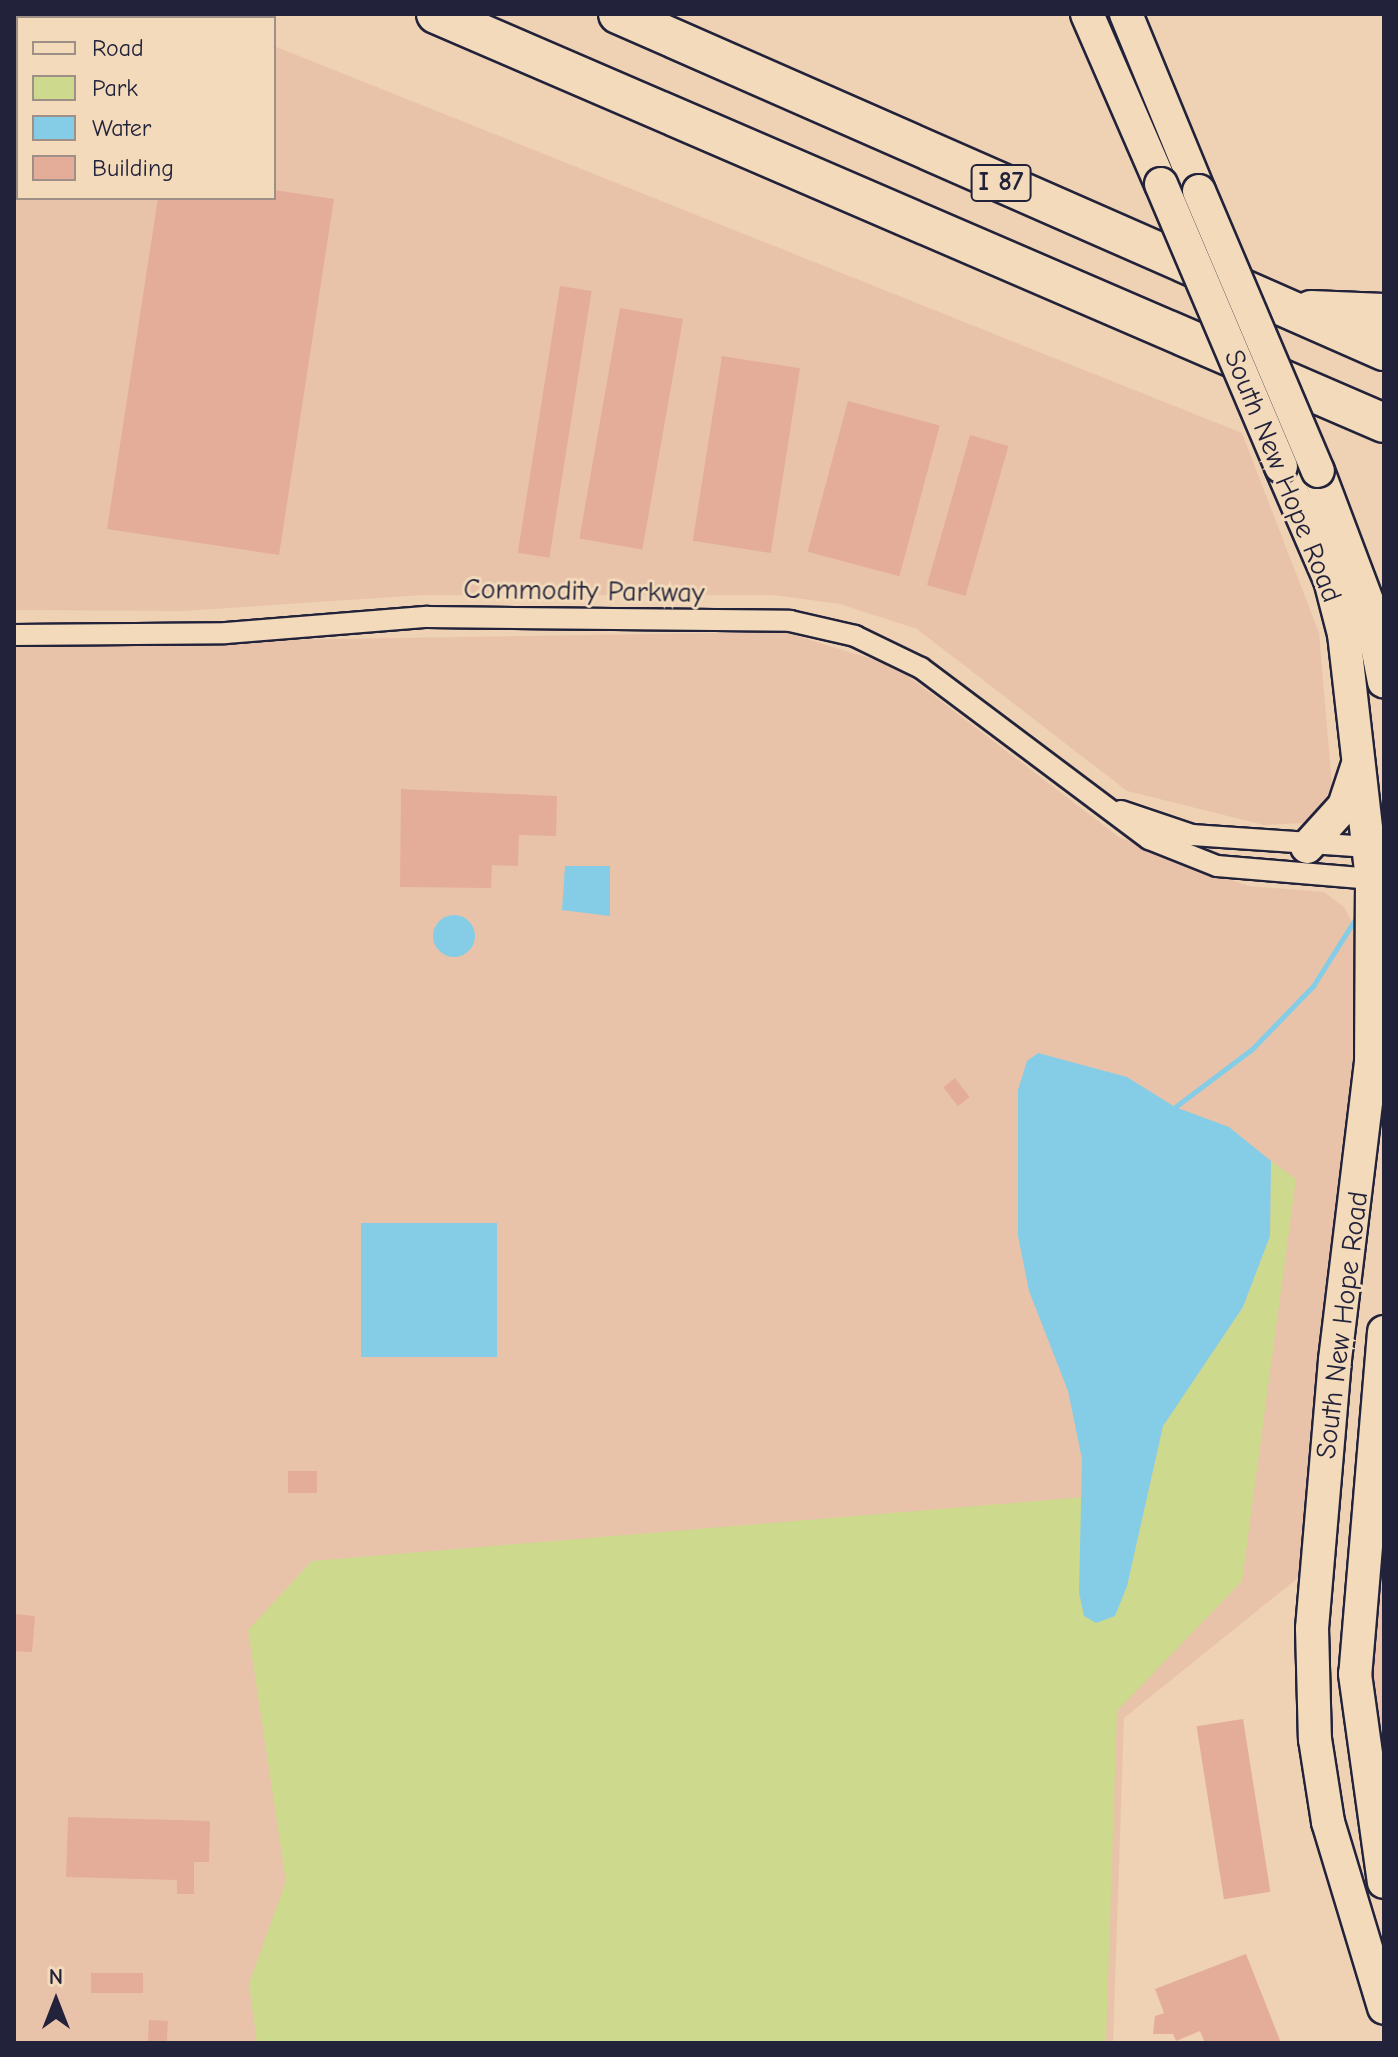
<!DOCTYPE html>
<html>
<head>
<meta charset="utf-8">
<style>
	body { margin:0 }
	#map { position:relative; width:1398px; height:2057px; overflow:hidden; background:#efd1b4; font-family:"Comic Neue",sans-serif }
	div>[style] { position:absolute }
	.built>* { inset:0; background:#e8c3aa }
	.green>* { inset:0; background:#cdd98c }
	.water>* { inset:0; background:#85cde6; transform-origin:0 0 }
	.round { border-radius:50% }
	.stream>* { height:5px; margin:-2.5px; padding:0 2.5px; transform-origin:2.5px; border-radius:2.5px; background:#85cde6 }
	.building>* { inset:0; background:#e4ad9a; transform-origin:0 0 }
	.roads { filter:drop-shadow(2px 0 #22223b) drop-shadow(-2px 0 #22223b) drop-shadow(0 2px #22223b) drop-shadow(0 -2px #22223b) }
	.street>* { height:20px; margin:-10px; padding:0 10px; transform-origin:10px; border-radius:10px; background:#f2daba }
	.primary>* { height:32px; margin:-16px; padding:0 16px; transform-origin:16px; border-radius:16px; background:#f2daba }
	.highway>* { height:38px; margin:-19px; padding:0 19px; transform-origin:19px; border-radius:19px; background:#f2daba }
	.bridges { filter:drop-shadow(2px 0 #22223b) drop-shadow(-2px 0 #22223b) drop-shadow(0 2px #22223b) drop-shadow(0 -2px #22223b) }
	.primary-bridge>* { height:32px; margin:-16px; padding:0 16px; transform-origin:16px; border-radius:16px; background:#f2daba }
	span { translate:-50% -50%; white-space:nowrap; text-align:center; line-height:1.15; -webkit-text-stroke:6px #f2daba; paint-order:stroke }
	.shield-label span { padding:2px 6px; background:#f2daba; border:2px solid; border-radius:6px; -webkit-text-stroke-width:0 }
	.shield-label { font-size:26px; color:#22223b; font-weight:700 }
	.street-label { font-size:28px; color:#22223b }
	.frame { position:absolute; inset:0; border:16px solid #22223b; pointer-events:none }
	.legend { position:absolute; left:16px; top:16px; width:260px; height:184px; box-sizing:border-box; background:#f2daba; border:2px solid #9f9087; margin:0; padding:10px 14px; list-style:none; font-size:24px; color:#22223b }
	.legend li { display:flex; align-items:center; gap:16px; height:40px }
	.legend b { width:40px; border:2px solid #9f9087 }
	.north { position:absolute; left:16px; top:1961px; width:80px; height:80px; -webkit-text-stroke:6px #f2daba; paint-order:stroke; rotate:0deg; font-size:22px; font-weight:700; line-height:32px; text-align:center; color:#22223b }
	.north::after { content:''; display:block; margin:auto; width:28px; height:36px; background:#22223b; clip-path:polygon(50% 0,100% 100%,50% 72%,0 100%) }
</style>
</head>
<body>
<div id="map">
	<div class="built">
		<div style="clip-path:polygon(14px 14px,203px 18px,18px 18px,18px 198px,274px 198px,274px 46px,1242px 433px,1319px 633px,1332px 785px,1322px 806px,1303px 823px,1264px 825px,1127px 791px,917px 629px,840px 604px,773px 595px,423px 595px,184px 611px,14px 610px)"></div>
		<div style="clip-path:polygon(784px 632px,895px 666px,1119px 837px,1248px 886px,1324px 892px,1344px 907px,1356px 930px,1360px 1018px,1304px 1573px,1124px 1718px,1113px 2043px,14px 2043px,14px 644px)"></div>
		<div style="clip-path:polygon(1384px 1431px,1384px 1825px,1365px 1676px)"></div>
	</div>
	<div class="green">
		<div style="clip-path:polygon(1271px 1161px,1296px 1179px,1242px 1581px,1117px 1711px,1106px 2043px,257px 2043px,249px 1984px,286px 1881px,248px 1630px,312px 1561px,1085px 1497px,1079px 1592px,1084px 1616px,1127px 1586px,1163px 1426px,1243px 1307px,1270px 1236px)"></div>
	</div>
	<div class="water">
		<div style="clip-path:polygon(565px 866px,610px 866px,610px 916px,562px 910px)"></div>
		<div class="round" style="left:433px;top:915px;width:42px;height:42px"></div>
		<div style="clip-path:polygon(1038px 1053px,1127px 1077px,1175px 1107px,1229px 1127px,1271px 1161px,1270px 1236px,1243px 1307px,1163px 1426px,1127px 1586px,1115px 1616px,1096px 1623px,1084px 1616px,1079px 1592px,1082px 1459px,1068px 1391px,1029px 1291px,1018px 1236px,1018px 1090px,1027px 1061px)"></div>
		<div style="left:361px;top:1223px;width:136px;height:134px"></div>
	</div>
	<div class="stream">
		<div style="left:1175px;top:1107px;width:96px;rotate:-37deg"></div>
		<div style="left:1252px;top:1049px;width:88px;rotate:-45.9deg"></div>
		<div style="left:1313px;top:986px;width:86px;rotate:-57.8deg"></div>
	</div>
	<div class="building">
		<div style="clip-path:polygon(274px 190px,334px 199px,279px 555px,107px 529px,158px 198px,274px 198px)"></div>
		<div style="left:560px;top:286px;width:32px;height:270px;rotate:9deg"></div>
		<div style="left:620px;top:308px;width:64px;height:234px;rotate:10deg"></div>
		<div style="left:722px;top:356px;width:79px;height:187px;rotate:9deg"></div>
		<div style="left:848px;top:401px;width:95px;height:156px;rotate:15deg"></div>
		<div style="left:970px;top:435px;width:40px;height:156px;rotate:16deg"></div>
		<div style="clip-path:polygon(401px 789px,557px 796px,556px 836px,519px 835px,518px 866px,492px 865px,491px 888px,400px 887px)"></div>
		<div style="left:955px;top:1078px;width:24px;height:15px;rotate:52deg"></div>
		<div style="left:288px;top:1471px;width:29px;height:22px"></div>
		<div style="clip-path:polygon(14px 1614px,35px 1616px,32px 1652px,14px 1651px)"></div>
		<div style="left:1243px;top:1719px;width:175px;height:47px;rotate:81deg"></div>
		<div style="clip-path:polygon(68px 1817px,210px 1821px,209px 1862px,194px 1862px,194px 1894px,177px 1894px,177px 1880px,66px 1877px)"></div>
		<div style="clip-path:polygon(1246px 1954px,1281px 2043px,1205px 2043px,1200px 2031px,1176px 2041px,1173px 2034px,1153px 2034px,1155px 2016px,1164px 2013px,1155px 1989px)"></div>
		<div style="left:91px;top:1973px;width:52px;height:20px"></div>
		<div style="left:149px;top:2020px;width:19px;height:23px;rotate:3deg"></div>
	</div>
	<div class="roads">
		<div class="street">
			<div style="left:14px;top:635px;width:212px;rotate:-0.5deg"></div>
			<div style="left:226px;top:633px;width:202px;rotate:-4.6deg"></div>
			<div style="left:427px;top:617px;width:363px;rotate:0.6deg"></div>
			<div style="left:790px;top:621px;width:67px;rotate:13deg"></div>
			<div style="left:855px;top:636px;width:73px;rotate:25.9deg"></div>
			<div style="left:921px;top:668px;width:285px;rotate:36.9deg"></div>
			<div style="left:1149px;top:839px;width:73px;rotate:21.7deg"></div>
			<div style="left:1217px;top:866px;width:156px;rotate:4.8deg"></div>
			<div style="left:1121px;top:811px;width:75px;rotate:18.7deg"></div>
			<div style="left:1192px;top:835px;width:177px;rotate:3.9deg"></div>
		</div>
		<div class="primary">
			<div style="left:1087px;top:14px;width:185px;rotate:66.5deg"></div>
			<div style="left:1126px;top:14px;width:191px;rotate:67.6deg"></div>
			<div style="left:1281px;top:467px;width:123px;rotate:66.6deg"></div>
			<div style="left:1330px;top:580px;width:56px;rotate:75.5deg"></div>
			<div style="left:1344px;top:634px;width:247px;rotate:83.5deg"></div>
			<div style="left:1372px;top:879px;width:183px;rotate:90.3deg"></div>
			<div style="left:1371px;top:1062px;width:300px;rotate:96.9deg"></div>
			<div style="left:1335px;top:1360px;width:269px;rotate:94.9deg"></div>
			<div style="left:1312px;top:1628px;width:111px;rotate:88.5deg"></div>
			<div style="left:1315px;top:1739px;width:84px;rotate:81.1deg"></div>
			<div style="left:1328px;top:1822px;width:194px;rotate:73.2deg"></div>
			<div style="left:1318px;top:471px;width:144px;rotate:69.3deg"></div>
			<div style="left:1369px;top:606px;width:77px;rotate:78.8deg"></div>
			<div style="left:1307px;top:847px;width:55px;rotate:-47.9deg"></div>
			<div style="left:1344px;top:806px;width:41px;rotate:-71.6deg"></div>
			<div style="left:1384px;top:1332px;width:343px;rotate:94.8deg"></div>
			<div style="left:1355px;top:1674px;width:210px;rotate:82.1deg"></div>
		</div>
		<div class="highway">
			<div style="left:436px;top:14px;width:1032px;rotate:23.34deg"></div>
			<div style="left:618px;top:14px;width:837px;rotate:23.75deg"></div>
			<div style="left:1311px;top:310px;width:73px;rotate:2.4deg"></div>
		</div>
	</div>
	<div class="bridges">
		<div class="primary-bridge">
			<div style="left:1161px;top:184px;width:307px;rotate:67deg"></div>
			<div style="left:1199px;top:191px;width:304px;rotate:67deg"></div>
		</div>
	</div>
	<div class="shield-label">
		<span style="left:1001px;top:183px">I 87</span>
	</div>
	<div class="street-label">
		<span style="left:1283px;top:476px;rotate:68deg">South New Hope Road</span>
		<span style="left:584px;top:591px;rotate:1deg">Commodity Parkway</span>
		<span style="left:1342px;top:1325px;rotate:-83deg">South New Hope Road</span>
	</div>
	<div class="frame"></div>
	<ul class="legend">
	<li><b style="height:10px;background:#f2daba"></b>Road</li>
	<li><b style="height:22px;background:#cdd98c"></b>Park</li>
	<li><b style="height:22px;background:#85cde6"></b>Water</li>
	<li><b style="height:22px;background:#e4ad9a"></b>Building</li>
	</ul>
	<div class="north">N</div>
</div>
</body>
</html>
